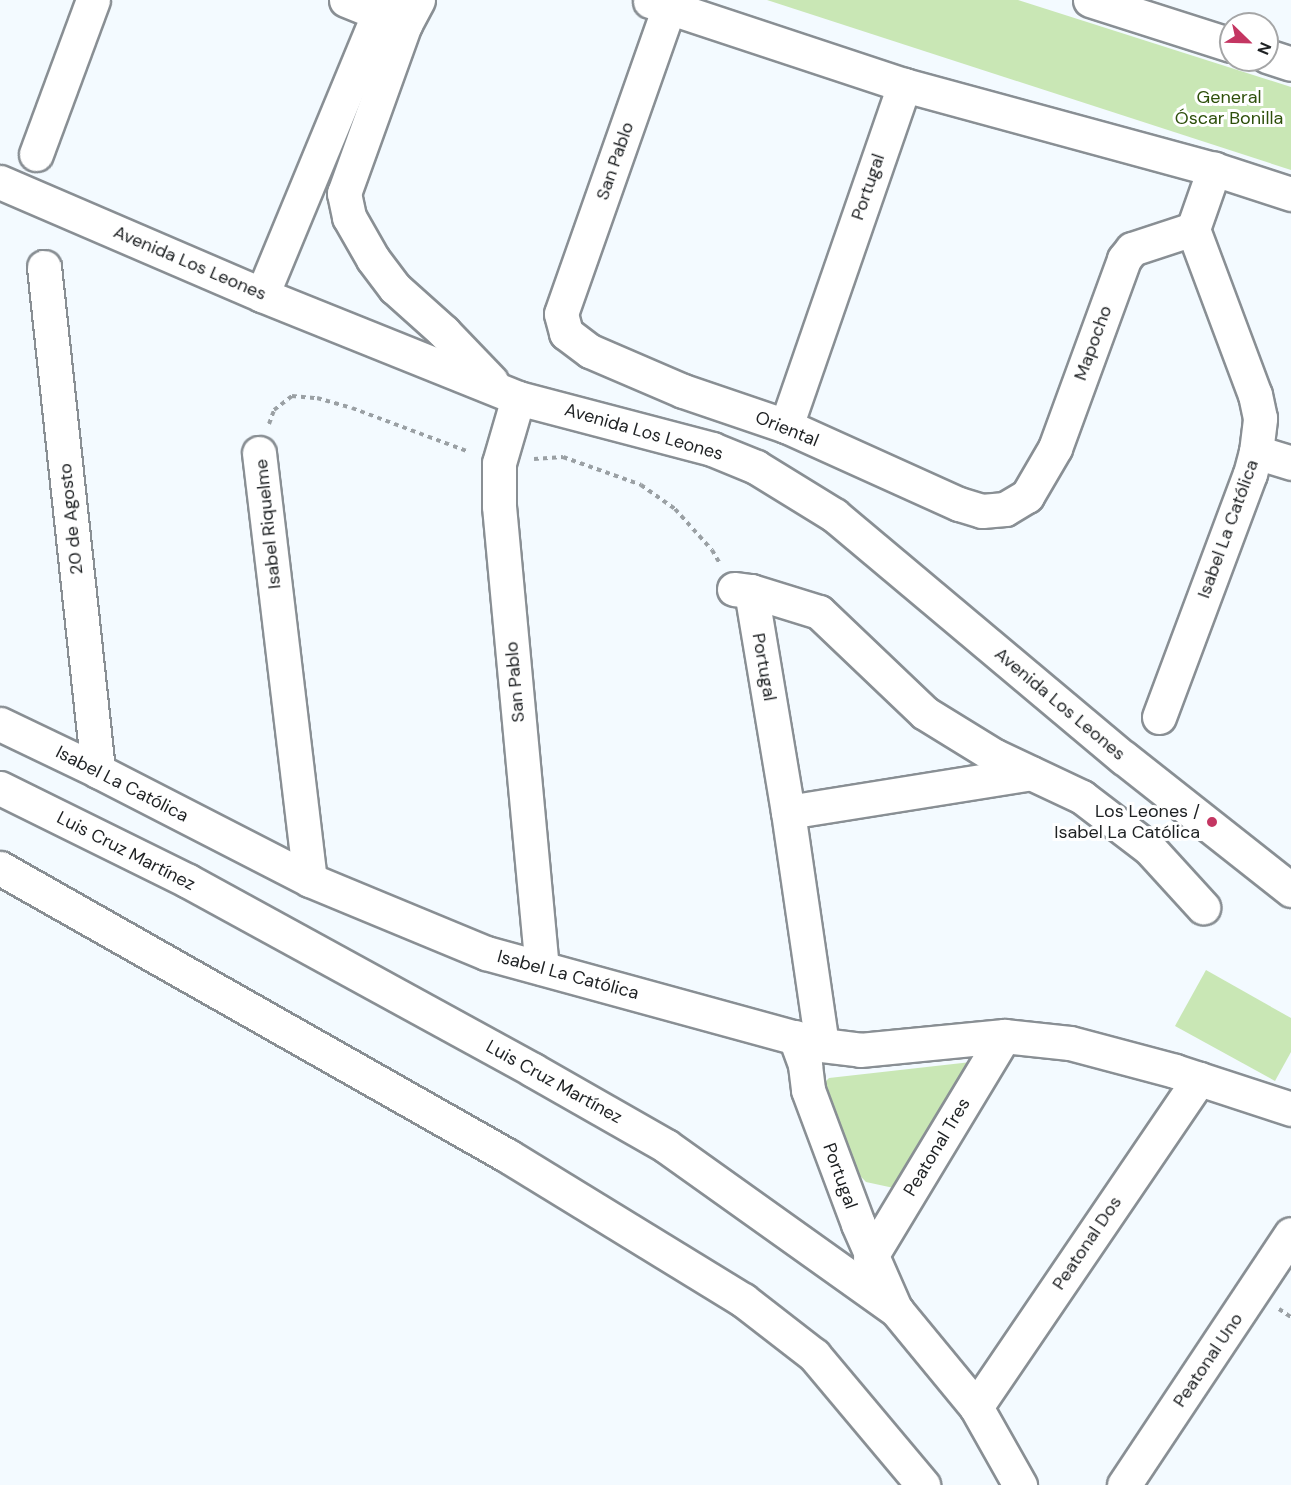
<!DOCTYPE html>
<html>
<head>
<meta charset="utf-8">
<style>
	body { margin:0 }
	#map { position:relative; width:1291px; height:1485px; overflow:hidden; background:#f3faff; font-family:"DM Sans",sans-serif }
	div>[style] { position:absolute }
	.green>* { inset:0; background:#c9e7b5 }
	.path>* { height:4px; margin-top:-2px; transform-origin:0; background:repeating-linear-gradient(90deg,#9aa0a4 0 4.5px,transparent 0 9px) }
	.roads { filter:drop-shadow(2px 0 #898f94) drop-shadow(-2px 0 #898f94) drop-shadow(0 2px #898f94) drop-shadow(0 -2px #898f94) }
	.minor>* { height:33px; margin:-16.5px; padding:0 16.5px; transform-origin:16.5px; border-radius:16.5px; background:#fff }
	.major>* { height:33px; margin:-16.5px; padding:0 16.5px; transform-origin:16.5px; border-radius:16.5px; background:#fff }
	.dots>* { width:16px; height:16px; translate:-50% -50%; box-sizing:border-box; border:3px solid #fff; border-radius:50% }
	span { translate:-50% -50%; white-space:nowrap; text-align:center; line-height:1.15; -webkit-text-stroke:6px #fff; paint-order:stroke }
	.park-label { font-size:18px; color:#2d4f0a }
	.street-label { font-size:18px; color:#1e2123 }
	.poi-label { font-size:18px; color:#1e2123 }
	.right { translate:-100% -50%; text-align:right }
	.north { position:absolute; left:1219px; top:12px; width:60px; height:60px; box-sizing:border-box; background:#fff; border:2px solid #a5a6a7; border-radius:50%; rotate:113deg; font-size:16px; font-weight:700; line-height:24px; text-align:center; color:#1e2123 }
	.north::after { content:''; display:block; margin:auto; width:21px; height:27px; background:#c43662; clip-path:polygon(50% 0,100% 100%,50% 72%,0 100%) }
</style>
</head>
<body>
<div id="map">
	<div class="green">
		<div style="clip-path:polygon(767px 0,1018px 0,1291px 87px,1291px 170px)"></div>
		<div style="clip-path:polygon(1206px 970px,1291px 1018px,1291px 1052px,1275px 1081px,1175px 1026px)"></div>
		<div style="clip-path:polygon(980px 1061px,903px 1190px,866px 1182px,848px 1163px,820px 1087px,829px 1078px)"></div>
	</div>
	<div class="path">
		<div style="left:269px;top:424px;width:15px;rotate:-70deg"></div>
		<div style="left:274px;top:410px;width:23px;rotate:-38deg"></div>
		<div style="left:292px;top:396px;width:25px;rotate:5deg"></div>
		<div style="left:317px;top:398px;width:36px;rotate:16deg"></div>
		<div style="left:352px;top:408px;width:125px;rotate:20.6deg"></div>
		<div style="left:534px;top:459px;width:29px;rotate:-4deg"></div>
		<div style="left:563px;top:457px;width:83px;rotate:19.7deg"></div>
		<div style="left:641px;top:485px;width:42px;rotate:35.2deg"></div>
		<div style="left:675px;top:509px;width:55px;rotate:47.9deg"></div>
		<div style="left:712px;top:550px;width:14px;rotate:60deg"></div>
		<div style="left:1279px;top:1309px;width:14px;rotate:34deg"></div>
	</div>
	<div class="roads">
		<div class="minor">
			<div style="left:346px;top:0;width:64px;rotate:22.1deg"></div>
			<div style="left:1090px;top:0;width:148px;rotate:17.7deg"></div>
			<div style="left:650px;top:1px;width:268px;rotate:18.3deg"></div>
			<div style="left:904px;top:85px;width:321px;rotate:15.2deg"></div>
			<div style="left:1214px;top:169px;width:81px;rotate:18deg"></div>
			<div style="left:669px;top:7px;width:325px;rotate:109.4deg"></div>
			<div style="left:561px;top:314px;width:20px;rotate:75deg"></div>
			<div style="left:566px;top:333px;width:30px;rotate:37deg"></div>
			<div style="left:590px;top:351px;width:101px;rotate:23.3deg"></div>
			<div style="left:683px;top:391px;width:109px;rotate:18.8deg"></div>
			<div style="left:786px;top:426px;width:190px;rotate:24.3deg"></div>
			<div style="left:959px;top:504px;width:24px;rotate:17deg"></div>
			<div style="left:982px;top:511px;width:23px;rotate:-5deg"></div>
			<div style="left:1005px;top:509px;width:26px;rotate:-31deg"></div>
			<div style="left:1027px;top:496px;width:56px;rotate:-59.7deg"></div>
			<div style="left:1055px;top:448px;width:201px;rotate:-69.9deg"></div>
			<div style="left:1124px;top:259px;width:13px;rotate:-51deg"></div>
			<div style="left:1132px;top:249px;width:64px;rotate:-18.2deg"></div>
			<div style="left:1267px;top:56px;width:25px;rotate:18deg"></div>
			<div style="left:36px;top:154px;width:164px;rotate:-69.7deg"></div>
			<div style="left:44px;top:267px;width:507px;rotate:83.88deg"></div>
			<div style="left:518px;top:398px;width:68px;rotate:106.3deg"></div>
			<div style="left:499px;top:463px;width:43px;rotate:90deg"></div>
			<div style="left:499px;top:506px;width:464px;rotate:84.7deg"></div>
			<div style="left:786px;top:426px;width:361px;rotate:-70.9deg"></div>
			<div style="left:1256px;top:452px;width:37px;rotate:17deg"></div>
			<div style="left:259px;top:453px;width:430px;rotate:83.2deg"></div>
			<div style="left:734px;top:589px;width:17px;rotate:7deg"></div>
			<div style="left:751px;top:591px;width:224px;rotate:80.5deg"></div>
			<div style="left:788px;top:812px;width:235px;rotate:81.7deg"></div>
			<div style="left:751px;top:591px;width:71px;rotate:17.2deg"></div>
			<div style="left:819px;top:612px;width:146px;rotate:43.6deg"></div>
			<div style="left:925px;top:713px;width:82px;rotate:31.6deg"></div>
			<div style="left:995px;top:756px;width:96px;rotate:25.2deg"></div>
			<div style="left:1082px;top:797px;width:86px;rotate:37.4deg"></div>
			<div style="left:1150px;top:849px;width:79px;rotate:47.6deg"></div>
			<div style="left:1159px;top:717px;width:259px;rotate:-69.5deg"></div>
			<div style="left:1250px;top:474px;width:23px;rotate:-75deg"></div>
			<div style="left:1256px;top:452px;width:34px;rotate:-83deg"></div>
			<div style="left:1260px;top:418px;width:24px;rotate:-102deg"></div>
			<div style="left:1255px;top:395px;width:177px;rotate:-110.5deg"></div>
			<div style="left:1193px;top:229px;width:64px;rotate:-70.7deg"></div>
			<div style="left:0;top:724px;width:109px;rotate:25.6deg"></div>
			<div style="left:98px;top:771px;width:238px;rotate:27.2deg"></div>
			<div style="left:310px;top:880px;width:191px;rotate:22.5deg"></div>
			<div style="left:486px;top:953px;width:348px;rotate:15.3deg"></div>
			<div style="left:822px;top:1045px;width:38px;rotate:7deg"></div>
			<div style="left:860px;top:1050px;width:145px;rotate:-5.6deg"></div>
			<div style="left:1004px;top:1036px;width:66px;rotate:6.1deg"></div>
			<div style="left:1070px;top:1043px;width:109px;rotate:14.9deg"></div>
			<div style="left:1175px;top:1071px;width:122px;rotate:18.1deg"></div>
			<div style="left:0;top:788px;width:210px;rotate:26.3deg"></div>
			<div style="left:188px;top:881px;width:393px;rotate:28.7deg"></div>
			<div style="left:533px;top:1070px;width:153px;rotate:29.7deg"></div>
			<div style="left:666px;top:1146px;width:284px;rotate:35.5deg"></div>
			<div style="left:897px;top:1311px;width:124px;rotate:50.5deg"></div>
			<div style="left:976px;top:1407px;width:90px;rotate:60.6deg"></div>
			<div style="left:788px;top:812px;width:246px;rotate:-9.1deg"></div>
			<div style="left:0;top:868px;width:584px;rotate:29.55deg"></div>
			<div style="left:508px;top:1156px;width:276px;rotate:31.5deg"></div>
			<div style="left:743px;top:1300px;width:90px;rotate:37.8deg"></div>
			<div style="left:814px;top:1355px;width:170px;rotate:50deg"></div>
			<div style="left:795px;top:1037px;width:30px;rotate:70deg"></div>
			<div style="left:805px;top:1065px;width:25px;rotate:83deg"></div>
			<div style="left:808px;top:1090px;width:143px;rotate:69.5deg"></div>
			<div style="left:858px;top:1224px;width:90px;rotate:66.3deg"></div>
			<div style="left:870px;top:1258px;width:259px;rotate:-58.9deg"></div>
			<div style="left:976px;top:1407px;width:397px;rotate:-55.8deg"></div>
			<div style="left:1124px;top:1485px;width:301px;rotate:-56.4deg"></div>
		</div>
		<div class="major">
			<div style="left:418px;top:0;width:27px;rotate:118deg"></div>
			<div style="left:405px;top:24px;width:180px;rotate:109.8deg"></div>
			<div style="left:344px;top:193px;width:25px;rotate:78deg"></div>
			<div style="left:349px;top:217px;width:48px;rotate:60.3deg"></div>
			<div style="left:373px;top:259px;width:36px;rotate:53deg"></div>
			<div style="left:395px;top:288px;width:66px;rotate:41.9deg"></div>
			<div style="left:444px;top:332px;width:68px;rotate:46.2deg"></div>
			<div style="left:0;top:182px;width:285px;rotate:23.3deg"></div>
			<div style="left:262px;top:295px;width:276px;rotate:21.9deg"></div>
			<div style="left:518px;top:398px;width:201px;rotate:14.7deg"></div>
			<div style="left:712px;top:449px;width:48px;rotate:22.2deg"></div>
			<div style="left:756px;top:467px;width:92px;rotate:31.6deg"></div>
			<div style="left:834px;top:515px;width:378px;rotate:40deg"></div>
			<div style="left:1124px;top:758px;width:213px;rotate:38.3deg"></div>
			<div style="left:262px;top:295px;width:319px;rotate:-67.5deg"></div>
		</div>
	</div>
	<div class="dots">
		<div style="left:1212px;top:822px;background:#c43662"></div>
	</div>
	<div class="park-label">
		<span style="left:1229px;top:108px">General<br>Óscar Bonilla</span>
	</div>
	<div class="street-label">
		<span style="left:615px;top:161px;rotate:-71deg">San Pablo</span>
		<span style="left:868px;top:187px;rotate:-71deg">Portugal</span>
		<span style="left:190px;top:263px;rotate:23deg">Avenida Los Leones</span>
		<span style="left:1093px;top:343px;rotate:-70deg">Mapocho</span>
		<span style="left:787px;top:429px;rotate:22deg">Oriental</span>
		<span style="left:644px;top:432px;rotate:16deg">Avenida Los Leones</span>
		<span style="left:71px;top:519px;rotate:-96deg">20 de Agosto</span>
		<span style="left:268px;top:524px;rotate:-96deg">Isabel Riquelme</span>
		<span style="left:1228px;top:529px;rotate:-70deg">Isabel La Católica</span>
		<span style="left:764px;top:667px;rotate:80deg">Portugal</span>
		<span style="left:515px;top:682px;rotate:-95deg">San Pablo</span>
		<span style="left:1060px;top:704px;rotate:40deg">Avenida Los Leones</span>
		<span style="left:122px;top:784px;rotate:27deg">Isabel La Católica</span>
		<span style="left:126px;top:851px;rotate:27deg">Luis Cruz Martínez</span>
		<span style="left:568px;top:975px;rotate:15deg">Isabel La Católica</span>
		<span style="left:554px;top:1082px;rotate:29deg">Luis Cruz Martínez</span>
		<span style="left:937px;top:1147px;rotate:-59deg">Peatonal Tres</span>
		<span style="left:840px;top:1176px;rotate:70deg">Portugal</span>
		<span style="left:1087px;top:1243px;rotate:-56deg">Peatonal Dos</span>
		<span style="left:1208px;top:1360px;rotate:-56deg">Peatonal Uno</span>
	</div>
	<div class="poi-label">
		<span class="right" style="left:1200px;top:822px">Los Leones /<br>Isabel La Católica</span>
	</div>
	<div class="north">N</div>
</div>
</body>
</html>
